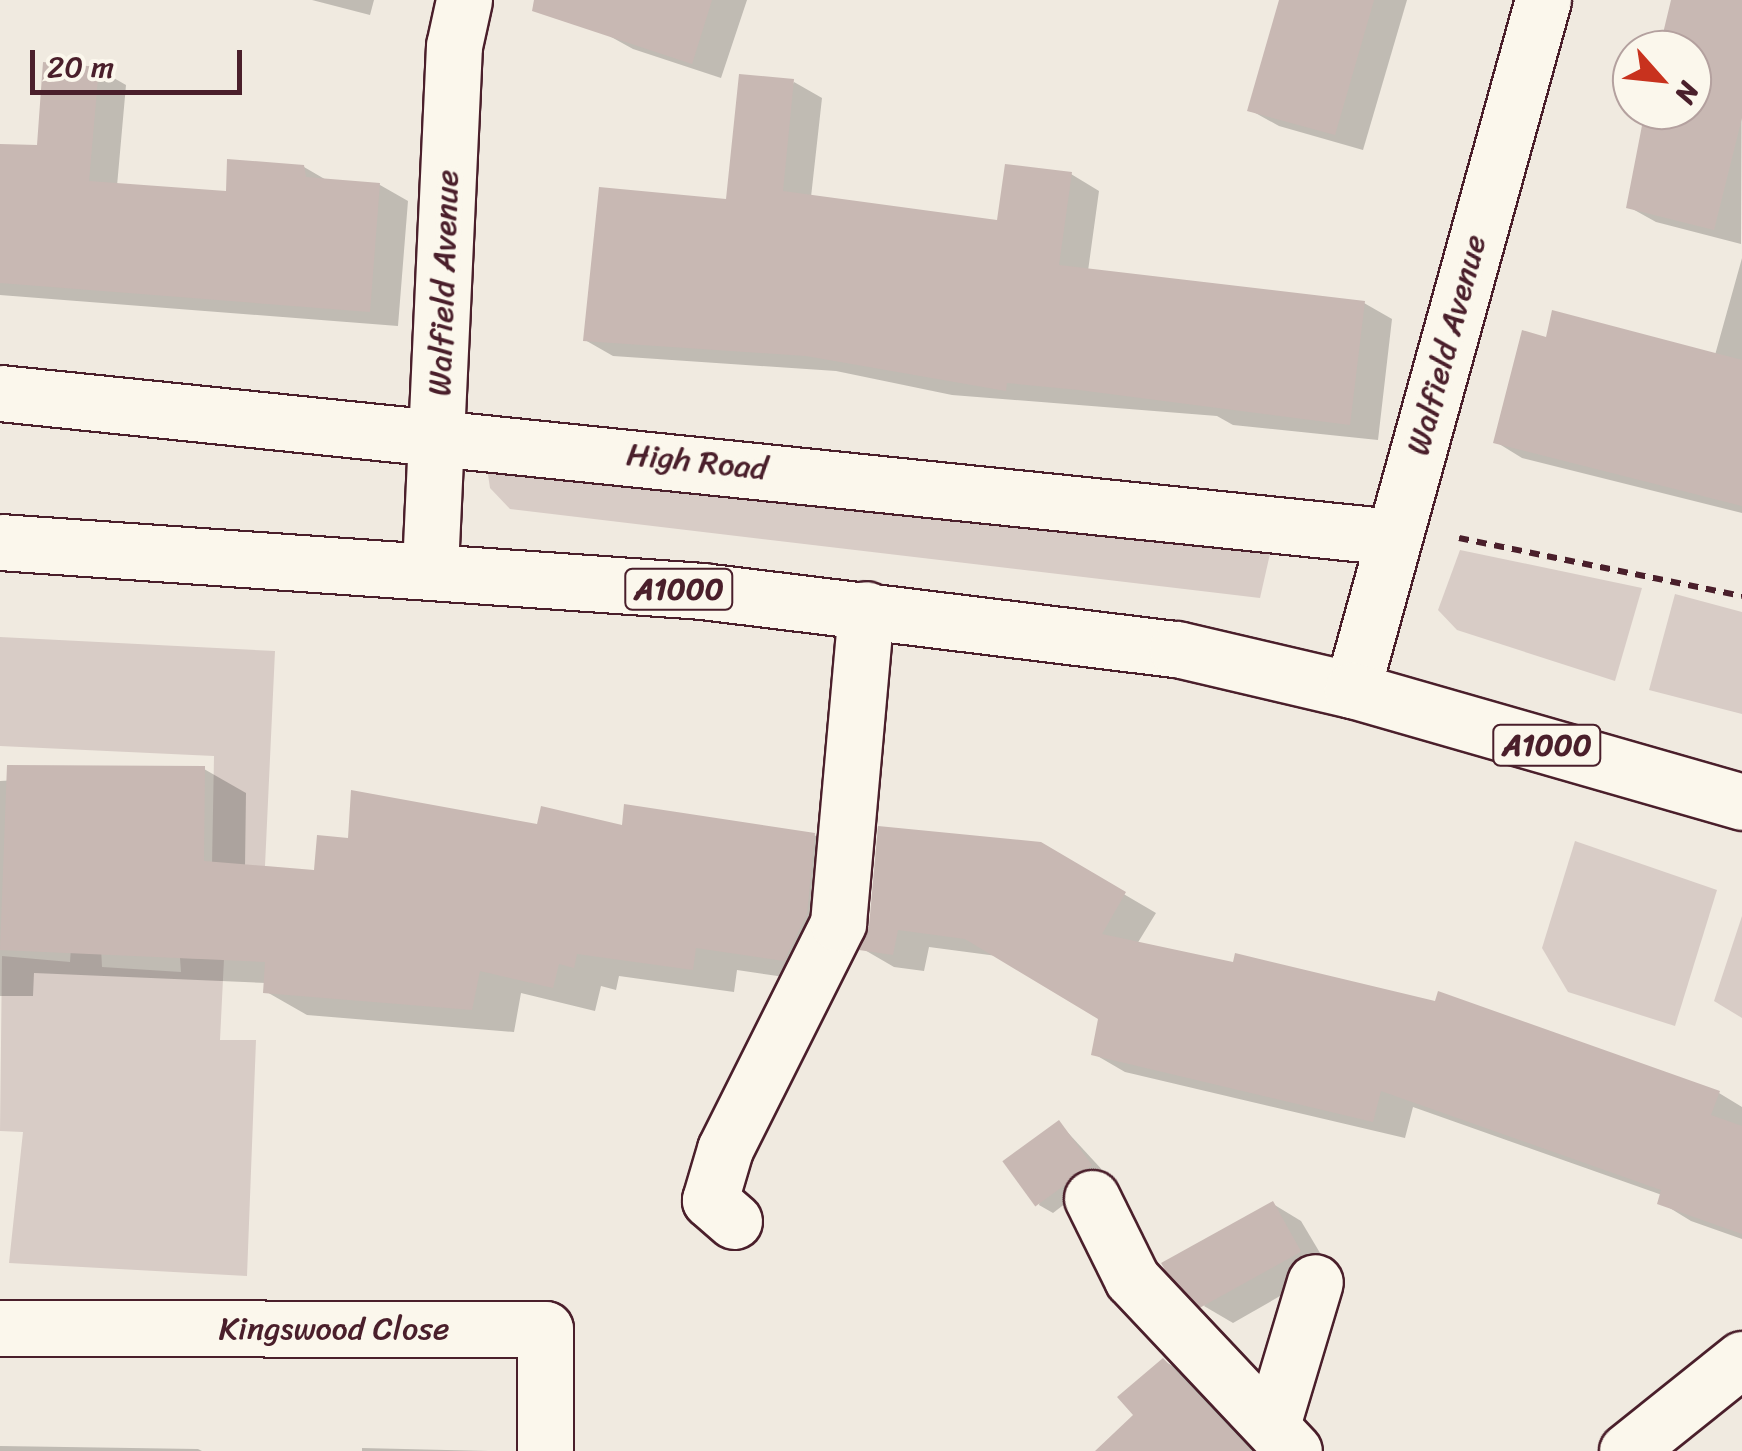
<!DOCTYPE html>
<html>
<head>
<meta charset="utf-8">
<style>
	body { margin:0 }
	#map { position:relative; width:1742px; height:1451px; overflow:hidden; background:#f0eae0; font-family:Sriracha,sans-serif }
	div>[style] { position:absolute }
	.green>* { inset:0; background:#d8ccc6 }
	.shadow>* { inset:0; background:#0003 }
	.building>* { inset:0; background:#c8b8b3; transform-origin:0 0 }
	.path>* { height:6px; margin-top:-3px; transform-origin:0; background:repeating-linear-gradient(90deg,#4a1f2b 0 10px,transparent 0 18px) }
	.roads { filter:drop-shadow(2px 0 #4a1f2b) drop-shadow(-2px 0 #4a1f2b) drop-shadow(0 2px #4a1f2b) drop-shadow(0 -2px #4a1f2b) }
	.minor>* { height:55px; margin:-27.5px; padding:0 27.5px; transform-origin:27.5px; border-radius:27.5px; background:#fbf7ec }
	.major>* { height:55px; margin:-27.5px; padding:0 27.5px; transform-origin:27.5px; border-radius:27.5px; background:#fbf7ec }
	span { translate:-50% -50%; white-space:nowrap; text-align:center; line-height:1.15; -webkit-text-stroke:10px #fbf7ec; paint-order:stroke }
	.shield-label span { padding:2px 8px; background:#fbf7ec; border:2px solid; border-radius:8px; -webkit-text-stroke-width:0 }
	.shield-label { font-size:30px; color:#4a1f2b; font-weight:700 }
	.street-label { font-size:32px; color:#4a1f2b }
	.north { position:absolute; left:1612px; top:30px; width:100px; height:100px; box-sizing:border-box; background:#fbf7ec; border:2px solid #b4a19f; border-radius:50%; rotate:117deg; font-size:28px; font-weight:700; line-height:40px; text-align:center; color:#4a1f2b }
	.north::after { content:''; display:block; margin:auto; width:35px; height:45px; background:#c8321e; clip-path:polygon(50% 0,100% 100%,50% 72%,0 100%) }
	.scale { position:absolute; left:30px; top:50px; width:212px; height:45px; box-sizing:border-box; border:5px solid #4a1f2b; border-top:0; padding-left:12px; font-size:30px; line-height:35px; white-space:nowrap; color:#4a1f2b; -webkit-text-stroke:8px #fbf7ec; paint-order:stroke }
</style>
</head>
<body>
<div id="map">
	<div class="green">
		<div style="clip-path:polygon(486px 461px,1272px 545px,1260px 598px,510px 509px,490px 488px)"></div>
		<div style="clip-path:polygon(1460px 550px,1642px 588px,1615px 681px,1457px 630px,1438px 610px)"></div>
		<div style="clip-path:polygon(1675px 594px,1742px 612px,1742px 714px,1649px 690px)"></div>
		<div style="clip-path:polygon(0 637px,275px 651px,265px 866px,212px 865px,214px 756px,0 746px)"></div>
		<div style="clip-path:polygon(1575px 841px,1717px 890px,1675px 1026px,1568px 992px,1542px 948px)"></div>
		<div style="clip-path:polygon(1742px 916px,1742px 1018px,1714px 1001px)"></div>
		<div style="clip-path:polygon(101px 947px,102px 967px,181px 972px,180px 958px,224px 959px,220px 1040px,256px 1040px,247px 1276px,9px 1263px,23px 1132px,0 1131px,2px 956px,70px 962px,71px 948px)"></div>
	</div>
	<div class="shadow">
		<div style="clip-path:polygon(312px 0,374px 0,370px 15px)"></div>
		<div style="clip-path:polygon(615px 0,747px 0,721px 78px,633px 49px,604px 33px)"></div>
		<div style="clip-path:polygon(1282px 0,1407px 0,1363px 150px,1279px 126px,1250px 110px)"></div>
		<div style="clip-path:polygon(1674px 0,1742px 0,1741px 244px,1656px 222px,1629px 207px,1650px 110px,1692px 110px,1692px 50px,1663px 50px)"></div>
		<div style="clip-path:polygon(98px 69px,126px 85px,117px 186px,229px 194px,304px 167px,328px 181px,380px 185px,408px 201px,398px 326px,0 295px,0 147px,39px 147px)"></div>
		<div style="clip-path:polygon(794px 82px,822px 98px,811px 197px,999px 223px,1071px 174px,1099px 191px,1088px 271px,1364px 303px,1392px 319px,1378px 440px,1233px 425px,1217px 416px,952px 395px,836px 371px,613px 356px,585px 340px,728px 202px)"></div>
		<div style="clip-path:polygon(1742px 258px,1742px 513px,1522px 458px,1496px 442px,1548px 340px,1715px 355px)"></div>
		<div style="clip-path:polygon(204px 769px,246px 793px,245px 867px,317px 873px,350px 841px,539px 827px,814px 835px,856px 860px,826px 983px,737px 970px,734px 992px,619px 976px,616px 990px,601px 986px,595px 1011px,521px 993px,514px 1032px,307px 1015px,265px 991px,266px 983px,34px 973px,33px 996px,0 996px,0 781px)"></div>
		<div style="clip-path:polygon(1040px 845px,1156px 913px,1137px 944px,1719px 1093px,1742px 1107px,1742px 1239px,1691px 1221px,1660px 1202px,1662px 1195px,1413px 1107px,1405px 1138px,1125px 1072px,1094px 1054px,1101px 1018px,997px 956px,929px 947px,924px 971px,894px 967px,863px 949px)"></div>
		<div style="clip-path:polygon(1059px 1123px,1105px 1173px,1053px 1213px,1039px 1205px)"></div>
		<div style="clip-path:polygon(1273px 1204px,1301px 1221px,1329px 1268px,1233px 1323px,1204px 1306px)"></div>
		<div style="clip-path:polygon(1164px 1361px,1197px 1380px,1265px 1451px,1101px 1451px,1125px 1432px)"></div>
		<div style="clip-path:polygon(0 1446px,198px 1449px,202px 1451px,0 1451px)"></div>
		<div style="clip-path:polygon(362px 1448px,489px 1451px,362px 1451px)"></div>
	</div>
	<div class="building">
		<div style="clip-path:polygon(534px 0,712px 0,692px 64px,532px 11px)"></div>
		<div style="clip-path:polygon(1279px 0,1374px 0,1335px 135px,1247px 111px)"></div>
		<div style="clip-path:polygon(1671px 0,1742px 0,1742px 118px,1714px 230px,1626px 208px,1645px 110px,1692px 110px,1692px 50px,1659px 50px)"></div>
		<div style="clip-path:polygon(43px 62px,99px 67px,89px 181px,226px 191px,227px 159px,304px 165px,306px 177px,380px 183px,370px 312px,0 283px,0 144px,37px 145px)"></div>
		<div style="clip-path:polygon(739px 74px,794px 79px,783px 191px,997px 220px,1005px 164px,1072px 172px,1059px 265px,1365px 301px,1350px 425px,1079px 390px,1007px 383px,1006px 391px,806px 356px,583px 341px,599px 187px,726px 199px)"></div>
		<div style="clip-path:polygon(1552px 310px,1742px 360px,1742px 506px,1493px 443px,1522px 330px,1546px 337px)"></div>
		<div style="clip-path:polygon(7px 765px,205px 766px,204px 861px,314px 870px,317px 835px,348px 838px,351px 790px,537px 824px,541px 806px,622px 825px,624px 804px,815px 833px,807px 914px,784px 961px,696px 948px,693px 970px,577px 954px,574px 968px,559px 964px,553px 988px,480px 971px,472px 1010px,263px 993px,265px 962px,0 950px)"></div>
		<div style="clip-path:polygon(878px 826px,1041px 842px,1126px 892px,1102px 934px,1233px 962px,1235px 953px,1435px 1001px,1438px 991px,1720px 1091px,1711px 1115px,1742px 1126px,1742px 1234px,1657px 1204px,1661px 1190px,1381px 1091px,1373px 1122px,1091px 1055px,1098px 1019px,965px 939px,898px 930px,893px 955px,859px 950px,869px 926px)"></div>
		<div style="left:1059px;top:1120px;width:56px;height:70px;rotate:54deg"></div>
		<div style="left:1273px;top:1201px;width:58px;height:128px;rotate:61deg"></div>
		<div style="clip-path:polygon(1163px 1358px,1251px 1451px,1095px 1451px,1133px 1415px,1117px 1397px)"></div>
	</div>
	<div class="path">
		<div style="left:1459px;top:538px;width:289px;rotate:11.6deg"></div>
	</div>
	<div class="roads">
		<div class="minor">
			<div style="left:0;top:393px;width:1401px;rotate:5.9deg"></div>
			<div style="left:430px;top:568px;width:523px;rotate:-87.37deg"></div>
			<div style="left:454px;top:46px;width:47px;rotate:-77.7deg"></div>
			<div style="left:1352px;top:690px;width:716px;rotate:-74.53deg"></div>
			<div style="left:1092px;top:1198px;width:90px;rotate:63.7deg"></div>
			<div style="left:1132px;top:1279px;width:236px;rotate:46.7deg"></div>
			<div style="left:734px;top:1221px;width:32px;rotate:-139deg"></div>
			<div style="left:710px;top:1200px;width:53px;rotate:-73.6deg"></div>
			<div style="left:725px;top:1149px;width:253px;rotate:-63.4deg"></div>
			<div style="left:838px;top:923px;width:315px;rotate:-84.9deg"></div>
			<div style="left:0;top:1328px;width:545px;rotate:0.11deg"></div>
			<div style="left:545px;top:1329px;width:122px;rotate:90deg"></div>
			<div style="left:1272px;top:1425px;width:149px;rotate:-73.3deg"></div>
			<div style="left:1627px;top:1451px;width:147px;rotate:-38.7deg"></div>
		</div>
		<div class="major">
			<div style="left:0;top:542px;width:704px;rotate:3.99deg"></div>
			<div style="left:702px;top:591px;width:479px;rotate:7deg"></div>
			<div style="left:1177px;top:649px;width:180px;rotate:13.2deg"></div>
			<div style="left:1352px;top:690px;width:406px;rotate:16deg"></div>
		</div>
	</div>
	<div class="shield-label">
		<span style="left:679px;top:589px">A1000</span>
		<span style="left:1547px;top:745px">A1000</span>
	</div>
	<div class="street-label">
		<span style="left:444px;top:283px;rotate:-88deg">Walfield Avenue</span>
		<span style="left:1447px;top:345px;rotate:-75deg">Walfield Avenue</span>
		<span style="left:697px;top:462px;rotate:6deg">High Road</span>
		<span style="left:334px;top:1329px">Kingswood Close</span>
	</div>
	<div class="north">N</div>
	<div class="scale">20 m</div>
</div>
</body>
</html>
